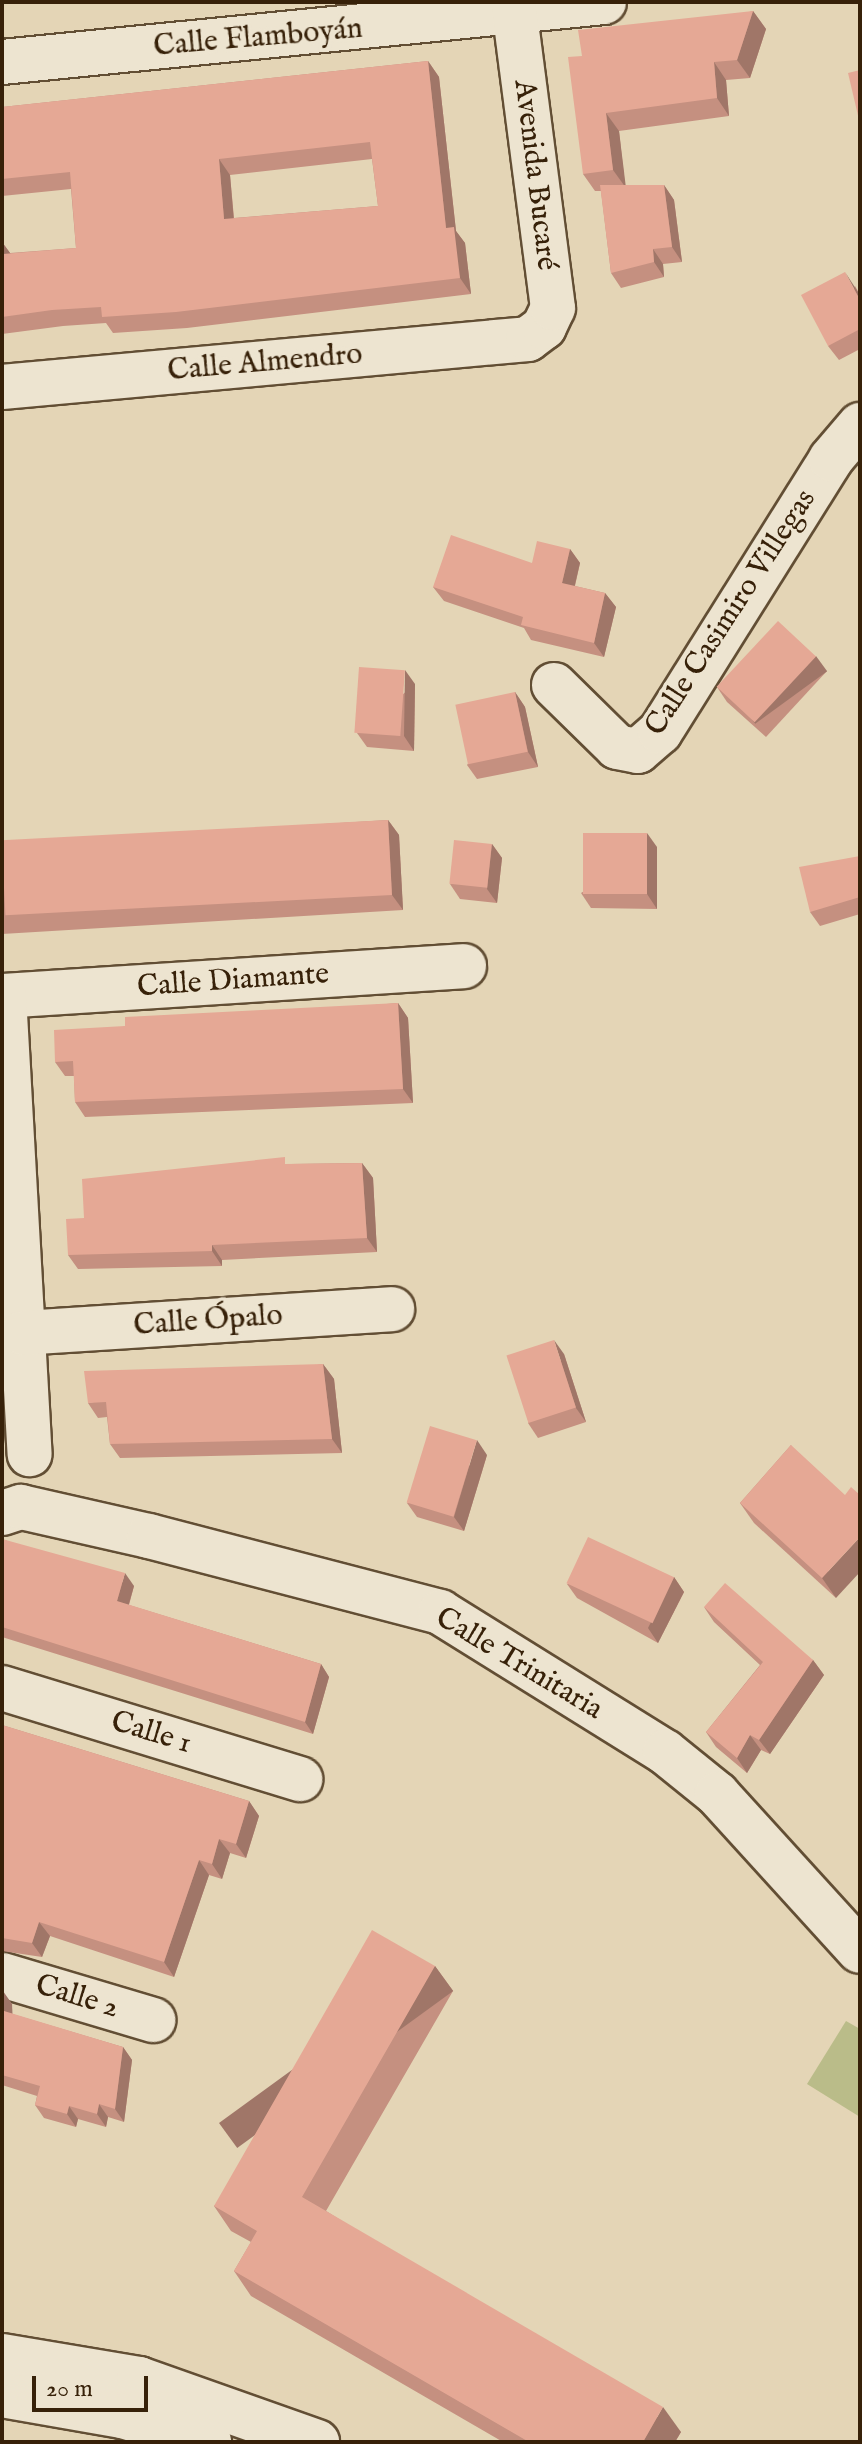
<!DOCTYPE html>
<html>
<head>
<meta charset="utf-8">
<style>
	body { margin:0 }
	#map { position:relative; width:862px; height:2444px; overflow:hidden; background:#e4d5b6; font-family:"IM FELL English",serif }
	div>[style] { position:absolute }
	.green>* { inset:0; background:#babc89 }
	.roads { filter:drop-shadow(2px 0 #624e34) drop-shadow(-2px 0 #624e34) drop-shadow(0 2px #624e34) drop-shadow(0 -2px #624e34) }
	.street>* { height:44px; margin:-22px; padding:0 22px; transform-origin:22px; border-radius:22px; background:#ede4d0 }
	.wall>* { inset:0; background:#c59080 }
	.shaded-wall>* { inset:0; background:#a07668; transform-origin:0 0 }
	.building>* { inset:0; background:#e5a895; transform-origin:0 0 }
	span { translate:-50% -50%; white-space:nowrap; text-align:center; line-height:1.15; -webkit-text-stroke:7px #ede4d0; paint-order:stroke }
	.street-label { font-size:30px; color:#372109 }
	.frame { position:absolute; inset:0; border:4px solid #372109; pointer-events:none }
	.scale { position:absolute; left:32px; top:2376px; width:116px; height:36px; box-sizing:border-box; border:4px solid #372109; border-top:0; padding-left:10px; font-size:24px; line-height:28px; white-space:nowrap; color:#372109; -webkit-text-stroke:6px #ede4d0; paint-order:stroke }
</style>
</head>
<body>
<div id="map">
	<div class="green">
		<div style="clip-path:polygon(846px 2021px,860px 2029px,860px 2117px,807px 2084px)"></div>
	</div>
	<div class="roads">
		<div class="street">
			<div style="left:2px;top:62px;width:605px;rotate:-5.69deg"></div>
			<div style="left:2px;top:387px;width:528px;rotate:-5.21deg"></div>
			<div style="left:528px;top:339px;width:20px;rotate:-37deg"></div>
			<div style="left:544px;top:327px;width:21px;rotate:-65deg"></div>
			<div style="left:553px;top:308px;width:309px;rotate:-97.4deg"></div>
			<div style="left:554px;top:685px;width:88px;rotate:44.5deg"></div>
			<div style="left:617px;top:747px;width:21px;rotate:11deg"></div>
			<div style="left:638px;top:751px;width:29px;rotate:-41deg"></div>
			<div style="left:660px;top:732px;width:322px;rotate:-57.9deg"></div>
			<div style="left:831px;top:459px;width:45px;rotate:-49.5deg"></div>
			<div style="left:2px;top:996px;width:463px;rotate:-3.7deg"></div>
			<div style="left:4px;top:996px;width:459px;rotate:86.8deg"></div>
			<div style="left:23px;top:1333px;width:370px;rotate:-3.7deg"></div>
			<div style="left:2px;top:1513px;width:20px;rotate:-18deg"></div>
			<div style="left:21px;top:1507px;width:131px;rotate:12.8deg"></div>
			<div style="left:149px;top:1536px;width:301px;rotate:14.6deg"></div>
			<div style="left:440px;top:1612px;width:265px;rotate:31.9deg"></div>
			<div style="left:665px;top:1752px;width:67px;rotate:38.9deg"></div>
			<div style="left:717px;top:1794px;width:212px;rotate:47.7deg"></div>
			<div style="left:2px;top:1688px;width:312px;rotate:17deg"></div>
			<div style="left:2px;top:1975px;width:158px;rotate:16.6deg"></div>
			<div style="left:2px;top:2356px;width:139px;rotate:9.5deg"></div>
			<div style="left:139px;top:2379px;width:189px;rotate:19.5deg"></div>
			<div style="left:2px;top:2395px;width:122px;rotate:9.9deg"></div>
			<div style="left:122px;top:2416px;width:91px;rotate:16.6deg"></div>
		</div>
	</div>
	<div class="wall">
		<div style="clip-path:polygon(61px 2px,83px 2px,62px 4px)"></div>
		<div style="clip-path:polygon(753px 11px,766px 29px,750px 78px,726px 80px,729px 116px,619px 131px,625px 185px,664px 185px,674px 200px,682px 262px,663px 264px,664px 277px,621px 288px,611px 273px,601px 191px,595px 191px,583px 174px,582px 56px)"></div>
		<div style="clip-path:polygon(evenodd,428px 61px,439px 77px,456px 231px,465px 243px,471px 294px,187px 328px,113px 333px,106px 323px,63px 326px,2px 334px,2px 242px,10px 253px,76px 248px,71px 189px,2px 196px,2px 107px,428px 61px,372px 159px,378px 206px,234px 218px,230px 175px,372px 159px)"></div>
		<div style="clip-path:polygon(855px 286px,860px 295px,860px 349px,839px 360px,828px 346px)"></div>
		<div style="clip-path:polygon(570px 549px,580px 563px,575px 586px,605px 593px,616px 607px,604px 657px,531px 640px,524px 628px,444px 601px,433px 587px,532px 563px)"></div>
		<div style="clip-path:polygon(827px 671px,766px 737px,727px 702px,717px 687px)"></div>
		<div style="clip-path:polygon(415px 684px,414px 751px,367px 747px,357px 733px)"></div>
		<div style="clip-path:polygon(515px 692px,525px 707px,538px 767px,477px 779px,467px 765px)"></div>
		<div style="clip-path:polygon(388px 820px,399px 835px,403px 910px,2px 934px,2px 844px)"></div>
		<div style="clip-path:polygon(492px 844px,502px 858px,497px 903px,460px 899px,450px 884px)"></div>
		<div style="clip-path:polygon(657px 847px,657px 909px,591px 908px,581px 893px)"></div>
		<div style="clip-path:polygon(860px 856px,860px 914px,820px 926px,810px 912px)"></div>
		<div style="clip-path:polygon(398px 1003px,408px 1018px,413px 1103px,85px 1117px,75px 1102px,74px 1076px,65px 1076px,55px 1062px,125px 1026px)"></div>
		<div style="clip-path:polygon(362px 1163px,373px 1178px,377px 1252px,222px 1260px,222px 1266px,78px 1269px,68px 1255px,84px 1218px,290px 1164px)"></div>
		<div style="clip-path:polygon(564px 1354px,586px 1422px,538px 1438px,528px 1423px)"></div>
		<div style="clip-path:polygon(323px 1364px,334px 1379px,342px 1453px,120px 1458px,110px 1444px,107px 1417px,98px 1418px,88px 1403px)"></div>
		<div style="clip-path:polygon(791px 1445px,836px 1598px,754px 1523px,740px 1503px)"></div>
		<div style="clip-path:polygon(487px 1455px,464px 1531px,417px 1517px,407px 1503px)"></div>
		<div style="clip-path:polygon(2px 1539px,134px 1586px,129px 1605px,321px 1664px,329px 1677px,313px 1734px,2px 1637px)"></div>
		<div style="clip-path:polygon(674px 1577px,684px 1592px,658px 1643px,577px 1598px,567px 1584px)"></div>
		<div style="clip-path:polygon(704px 1607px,813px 1660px,824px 1675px,770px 1754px,761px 1750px,747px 1773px,716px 1747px,706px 1732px,760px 1665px,714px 1622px)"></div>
		<div style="clip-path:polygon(2px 1725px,249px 1801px,259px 1816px,246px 1858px,230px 1853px,222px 1879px,209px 1875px,174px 1977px,50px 1936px,42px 1957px,2px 1951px)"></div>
		<div style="clip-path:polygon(435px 1966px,453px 1991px,326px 2211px,681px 2432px,675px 2442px,503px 2442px,251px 2296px,234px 2271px,251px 2242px,231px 2231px,214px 2206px)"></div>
		<div style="clip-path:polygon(2px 1991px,12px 2004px,12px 2014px,123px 2047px,132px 2060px,124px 2122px,108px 2117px,106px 2127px,78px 2119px,76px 2127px,44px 2118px,35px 2105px,37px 2096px,2px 2085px)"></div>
	</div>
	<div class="shaded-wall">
		<div style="clip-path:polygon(753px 11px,766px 29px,750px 78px,737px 60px)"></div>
		<div style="clip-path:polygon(428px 61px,439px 77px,456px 231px,465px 243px,471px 294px,460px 278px,446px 228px)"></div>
		<div style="clip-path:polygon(714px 62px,726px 80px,729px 116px,717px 98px)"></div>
		<div style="clip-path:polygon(606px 113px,619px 131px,626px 188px,613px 170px)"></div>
		<div style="clip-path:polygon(219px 159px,230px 175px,235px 234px,224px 219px)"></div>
		<div style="clip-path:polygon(664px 185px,674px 200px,682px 262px,672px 247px)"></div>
		<div style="clip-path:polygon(2px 242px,13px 257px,3px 254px)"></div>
		<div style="clip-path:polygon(653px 249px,663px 264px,664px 277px,654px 262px)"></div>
		<div style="clip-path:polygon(845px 272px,860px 295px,860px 300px)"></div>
		<div style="clip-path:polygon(570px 549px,580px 563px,572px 597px,562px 583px)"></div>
		<div style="clip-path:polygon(605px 593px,616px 607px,604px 657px,594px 643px)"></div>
		<div style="left:816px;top:656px;width:19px;height:89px;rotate:54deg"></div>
		<div style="clip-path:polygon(405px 670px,415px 684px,414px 751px,404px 736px)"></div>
		<div style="clip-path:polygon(515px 692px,525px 707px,538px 767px,528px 752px)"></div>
		<div style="clip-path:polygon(388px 820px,399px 835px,403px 910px,392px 895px)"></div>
		<div style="clip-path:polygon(647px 833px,657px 847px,657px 909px,647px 894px)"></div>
		<div style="clip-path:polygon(492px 844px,502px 858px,497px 903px,487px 889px)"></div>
		<div style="clip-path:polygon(398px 1003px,408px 1018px,413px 1103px,403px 1089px)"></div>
		<div style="clip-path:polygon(362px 1163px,373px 1178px,377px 1252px,367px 1238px)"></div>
		<div style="clip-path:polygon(212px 1245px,222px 1260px,222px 1266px,212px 1251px)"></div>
		<div style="clip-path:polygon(554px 1340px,564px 1354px,586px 1422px,576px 1408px)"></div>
		<div style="clip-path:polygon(323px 1364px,334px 1379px,342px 1453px,332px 1439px)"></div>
		<div style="clip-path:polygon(477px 1440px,487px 1455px,464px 1531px,454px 1517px)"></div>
		<div style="clip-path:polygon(860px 1537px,860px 1572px,836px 1598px,822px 1578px)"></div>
		<div style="clip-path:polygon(125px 1573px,134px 1586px,126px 1614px,117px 1601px)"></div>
		<div style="clip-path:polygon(674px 1577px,684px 1592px,658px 1643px,648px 1628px)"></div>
		<div style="clip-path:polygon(813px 1660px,824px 1675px,770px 1754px,759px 1740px)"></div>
		<div style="clip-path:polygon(321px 1664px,329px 1677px,313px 1734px,305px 1722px)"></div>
		<div style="clip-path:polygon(750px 1735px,761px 1750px,747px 1773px,737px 1758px)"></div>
		<div style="clip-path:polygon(249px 1801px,259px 1816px,246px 1858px,236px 1844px)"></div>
		<div style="clip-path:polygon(219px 1839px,230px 1853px,222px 1879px,212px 1864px)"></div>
		<div style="clip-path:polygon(199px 1860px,209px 1875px,174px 1977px,164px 1962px)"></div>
		<div style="clip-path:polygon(39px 1922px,50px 1936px,42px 1957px,32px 1943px)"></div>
		<div style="left:435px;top:1966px;width:31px;height:267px;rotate:54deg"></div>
		<div style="clip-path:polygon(3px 1991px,12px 2004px,13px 2024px,4px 2011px)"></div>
		<div style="clip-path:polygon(123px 2047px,132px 2060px,124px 2122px,115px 2109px)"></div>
		<div style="clip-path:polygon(99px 2104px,108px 2117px,106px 2127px,97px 2114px)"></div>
		<div style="clip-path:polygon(69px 2106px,78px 2119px,76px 2127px,67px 2114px)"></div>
		<div style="clip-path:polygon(663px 2407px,681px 2432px,675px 2442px,643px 2442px)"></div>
	</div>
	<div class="building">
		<div style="clip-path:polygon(753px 11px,737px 60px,714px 62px,717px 98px,606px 113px,613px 170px,583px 174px,568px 57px,582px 56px,578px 30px)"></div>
		<div style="clip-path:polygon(evenodd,428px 61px,446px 228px,454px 227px,460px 278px,176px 312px,102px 317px,101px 307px,52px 310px,2px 317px,2px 243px,3px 254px,76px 248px,70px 172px,2px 179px,2px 107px,428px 61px,370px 142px,378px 206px,224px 219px,219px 159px,370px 142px)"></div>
		<div style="clip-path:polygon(860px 70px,860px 124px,848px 73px)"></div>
		<div style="clip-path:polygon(600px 185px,664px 185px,672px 247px,653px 249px,654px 262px,611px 273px)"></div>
		<div style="clip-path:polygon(845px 272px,860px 300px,860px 329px,828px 346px,801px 295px)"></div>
		<div style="clip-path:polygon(451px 535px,532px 563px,537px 541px,570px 549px,562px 583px,605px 593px,594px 643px,521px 625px,523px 617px,433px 587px)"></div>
		<div style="left:778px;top:621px;width:52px;height:90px;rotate:43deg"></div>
		<div style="left:359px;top:667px;width:46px;height:66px;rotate:4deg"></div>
		<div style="left:515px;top:692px;width:61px;height:61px;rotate:78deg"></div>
		<div style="left:388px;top:820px;width:75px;height:387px;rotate:87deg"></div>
		<div style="left:647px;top:833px;width:61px;height:64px;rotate:90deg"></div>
		<div style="left:454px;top:840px;width:38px;height:44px;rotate:6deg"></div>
		<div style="clip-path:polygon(860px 856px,860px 897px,810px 912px,799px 867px)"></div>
		<div style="clip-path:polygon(398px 1003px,403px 1089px,75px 1102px,73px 1061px,55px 1062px,54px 1030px,125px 1026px,125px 1017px)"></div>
		<div style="clip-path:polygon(285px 1157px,285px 1164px,362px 1163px,367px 1238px,212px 1245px,212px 1251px,68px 1255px,66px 1219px,84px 1218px,82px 1179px)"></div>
		<div style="left:554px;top:1340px;width:71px;height:50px;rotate:72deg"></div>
		<div style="clip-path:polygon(323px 1364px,332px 1439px,110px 1444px,106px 1402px,88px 1403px,84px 1371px)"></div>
		<div style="left:430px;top:1426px;width:49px;height:80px;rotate:17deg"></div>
		<div style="clip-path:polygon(791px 1445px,845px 1495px,851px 1487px,860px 1495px,860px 1537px,822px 1578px,740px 1503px)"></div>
		<div style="left:588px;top:1537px;width:95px;height:51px;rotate:25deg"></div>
		<div style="clip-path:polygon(2px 1539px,125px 1573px,117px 1601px,321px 1664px,305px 1722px,2px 1627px)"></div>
		<div style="clip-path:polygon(725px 1583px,813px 1660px,759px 1740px,750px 1735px,737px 1758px,706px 1732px,763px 1662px,704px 1607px)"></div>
		<div style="clip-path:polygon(2px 1725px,249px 1801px,236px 1844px,219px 1839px,212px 1864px,199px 1860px,164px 1962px,39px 1922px,32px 1943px,2px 1938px)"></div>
		<div style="clip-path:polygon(372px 1930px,435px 1966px,302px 2197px,663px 2407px,643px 2442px,529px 2442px,234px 2271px,257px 2231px,214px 2206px)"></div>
		<div style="clip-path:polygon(2px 1991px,4px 2011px,123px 2047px,115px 2109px,99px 2104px,97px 2114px,69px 2106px,67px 2114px,35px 2105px,40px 2086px,2px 2075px)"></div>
	</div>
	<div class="street-label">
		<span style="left:258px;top:38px;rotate:-5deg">Calle Flamboyán</span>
		<span style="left:535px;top:175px;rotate:83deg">Avenida Bucaré</span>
		<span style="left:265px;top:363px;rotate:-5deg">Calle Almendro</span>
		<span style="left:731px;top:613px;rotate:-57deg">Calle Casimiro Villegas</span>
		<span style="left:233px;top:981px;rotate:-4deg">Calle Diamante</span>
		<span style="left:208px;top:1321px;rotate:-4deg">Calle Ópalo</span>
		<span style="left:519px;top:1664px;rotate:31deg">Calle Trinitaria</span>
		<span style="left:151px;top:1733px;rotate:17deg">Calle 1</span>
		<span style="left:77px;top:1997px;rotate:17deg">Calle 2</span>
	</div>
	<div class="frame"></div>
	<div class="scale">20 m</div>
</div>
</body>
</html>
